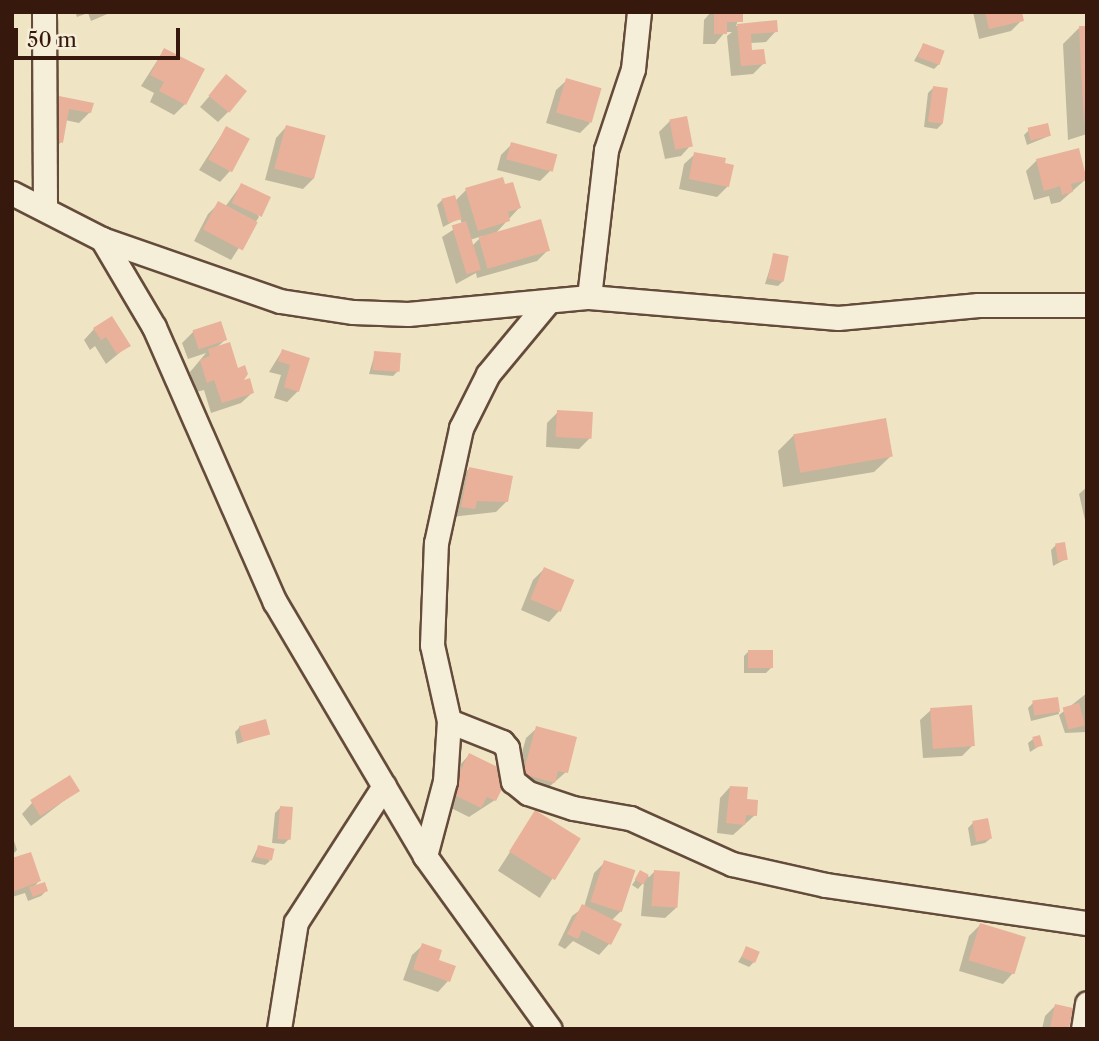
<!DOCTYPE html>
<html>
<head>
<meta charset="utf-8">
<style>
	body { margin:0 }
	#map { position:relative; width:1099px; height:1041px; overflow:hidden; background:#efe5c5; font-family:"Libre Caslon Text",serif }
	div>[style] { position:absolute }
	.shadow>* { inset:0; background:#0003; transform-origin:0 0 }
	.building>* { inset:0; background:#eab19a; transform-origin:0 0 }
	.roads { filter:drop-shadow(2px 0 #644b3a) drop-shadow(-2px 0 #644b3a) drop-shadow(0 2px #644b3a) drop-shadow(0 -2px #644b3a) }
	.street>* { height:23px; margin:-11.5px; padding:0 11.5px; transform-origin:11.5px; border-radius:11.5px; background:#f5eed9 }
	span { translate:-50% -50%; white-space:nowrap; text-align:center; line-height:1.15; -webkit-text-stroke:5px #f5eed9; paint-order:stroke }
	.frame { position:absolute; inset:0; border:14px solid #36180c; pointer-events:none }
	.scale { position:absolute; left:14px; top:28px; width:166px; height:32px; box-sizing:border-box; border:4px solid #36180c; border-top:0; padding-left:9px; font-size:21px; line-height:24px; white-space:nowrap; color:#36180c; -webkit-text-stroke:5px #f5eed9; paint-order:stroke }
</style>
</head>
<body>
<div id="map">
	<div class="shadow">
		<div style="clip-path:polygon(75px 12px,112px 12px,91px 21px,88px 13px,77px 17px)"></div>
		<div style="clip-path:polygon(711px 12px,741px 12px,736px 26px,775px 22px,776px 31px,766px 42px,750px 43px,751px 51px,764px 63px,753px 74px,731px 76px,727px 36px,732px 32px,725px 32px,715px 44px,703px 44px,704px 20px)"></div>
		<div style="clip-path:polygon(973px 12px,1020px 12px,1022px 20px,1011px 31px,979px 39px)"></div>
		<div style="clip-path:polygon(1079px 28px,1087px 28px,1087px 134px,1068px 140px,1063px 44px)"></div>
		<div style="clip-path:polygon(923px 45px,939px 64px,934px 69px,914px 61px)"></div>
		<div style="clip-path:polygon(164px 50px,185px 104px,174px 115px,150px 102px,154px 93px,141px 86px)"></div>
		<div style="clip-path:polygon(226px 77px,229px 111px,218px 122px,200px 107px)"></div>
		<div style="clip-path:polygon(567px 80px,590px 123px,580px 133px,546px 123px,556px 90px)"></div>
		<div style="clip-path:polygon(933px 88px,942px 124px,937px 129px,924px 127px,928px 93px)"></div>
		<div style="clip-path:polygon(60px 98px,90px 112px,79px 123px,65px 120px,61px 142px,50px 153px,49px 108px)"></div>
		<div style="clip-path:polygon(670px 121px,691px 145px,681px 156px,665px 159px,659px 132px)"></div>
		<div style="clip-path:polygon(286px 127px,314px 178px,303px 189px,265px 180px,276px 138px)"></div>
		<div style="clip-path:polygon(226px 128px,230px 171px,220px 182px,199px 170px)"></div>
		<div style="clip-path:polygon(1029px 130px,1049px 136px,1027px 145px,1024px 135px)"></div>
		<div style="clip-path:polygon(512px 144px,551px 170px,540px 181px,497px 170px,501px 155px)"></div>
		<div style="clip-path:polygon(695px 154px,728px 186px,717px 197px,679px 189px,684px 164px)"></div>
		<div style="clip-path:polygon(1037px 160px,1086px 179px,1060px 202px,1051px 204px,1049px 196px,1034px 200px,1026px 171px)"></div>
		<div style="clip-path:polygon(241px 185px,259px 217px,231px 260px,194px 241px,208px 214px,219px 203px,225px 207px)"></div>
		<div style="clip-path:polygon(evenodd,504px 186px,519px 208px,495px 234px,548px 250px,537px 261px,477px 278px,476px 273px,456px 284px,442px 237px,462px 224px,460px 218px,443px 227px,437px 205px,442px 200px,455px 201px,466px 190px,504px 186px,482px 236px,472px 246px,470px 240px,482px 236px)"></div>
		<div style="clip-path:polygon(774px 255px,783px 281px,778px 286px,765px 284px)"></div>
		<div style="clip-path:polygon(94px 329px,129px 345px,106px 364px,95px 346px,90px 350px,84px 340px)"></div>
		<div style="clip-path:polygon(193px 332px,225px 340px,216px 348px,237px 370px,239px 383px,252px 393px,241px 403px,211px 413px,204px 390px,196px 392px,190px 372px,206px 353px,188px 359px,182px 343px)"></div>
		<div style="clip-path:polygon(282px 351px,308px 359px,298px 391px,287px 402px,274px 398px,281px 375px,269px 372px)"></div>
		<div style="clip-path:polygon(375px 353px,398px 371px,393px 376px,369px 374px)"></div>
		<div style="clip-path:polygon(558px 412px,590px 438px,579px 449px,546px 447px,547px 423px)"></div>
		<div style="clip-path:polygon(794px 435px,891px 456px,874px 472px,783px 487px,778px 451px)"></div>
		<div style="clip-path:polygon(469px 469px,507px 501px,496px 512px,451px 517px,459px 479px)"></div>
		<div style="clip-path:polygon(1087px 487px,1087px 519px,1085px 520px,1079px 494px)"></div>
		<div style="clip-path:polygon(1056px 545px,1066px 559px,1053px 566px,1051px 550px)"></div>
		<div style="clip-path:polygon(544px 569px,559px 611px,549px 622px,521px 610px,533px 580px)"></div>
		<div style="clip-path:polygon(749px 651px,771px 668px,766px 673px,744px 673px,744px 656px)"></div>
		<div style="clip-path:polygon(1087px 693px,1087px 732px,1065px 733px,1059px 715px)"></div>
		<div style="clip-path:polygon(1056px 699px,1059px 714px,1031px 721px,1028px 708px,1033px 703px)"></div>
		<div style="clip-path:polygon(931px 710px,973px 745px,962px 756px,923px 758px,920px 720px)"></div>
		<div style="clip-path:polygon(240px 727px,268px 733px,237px 744px,235px 732px)"></div>
		<div style="clip-path:polygon(537px 728px,566px 772px,542px 793px,513px 785px,526px 738px)"></div>
		<div style="clip-path:polygon(1033px 739px,1041px 745px,1030px 752px,1028px 743px)"></div>
		<div style="clip-path:polygon(469px 755px,495px 800px,469px 817px,441px 803px,459px 766px)"></div>
		<div style="clip-path:polygon(730px 787px,755px 815px,733px 835px,717px 833px,720px 798px)"></div>
		<div style="clip-path:polygon(78px 790px,31px 826px,22px 814px,32px 803px)"></div>
		<div style="clip-path:polygon(280px 808px,289px 839px,284px 844px,272px 843px,275px 813px)"></div>
		<div style="left:536px;top:812px;width:50px;height:70px;rotate:33deg"></div>
		<div style="clip-path:polygon(973px 823px,990px 839px,985px 843px,971px 846px,968px 828px)"></div>
		<div style="clip-path:polygon(14px 841px,17px 850px,12px 855px,12px 842px)"></div>
		<div style="clip-path:polygon(258px 847px,270px 861px,265px 865px,251px 862px)"></div>
		<div style="clip-path:polygon(12px 860px,39px 881px,33px 888px,46px 891px,41px 896px,28px 901px,25px 893px,12px 897px)"></div>
		<div style="clip-path:polygon(605px 862px,622px 910px,611px 921px,619px 925px,609px 944px,599px 955px,573px 941px,565px 949px,558px 945px,572px 916px,584px 907px,594px 873px)"></div>
		<div style="clip-path:polygon(655px 871px,676px 908px,665px 918px,641px 916px,644px 882px,638px 889px,632px 885px,641px 872px,649px 877px)"></div>
		<div style="clip-path:polygon(980px 925px,1013px 973px,1003px 984px,959px 971px,969px 936px)"></div>
		<div style="clip-path:polygon(423px 945px,448px 981px,438px 992px,403px 980px,412px 955px)"></div>
		<div style="clip-path:polygon(747px 948px,754px 962px,749px 967px,738px 962px)"></div>
		<div style="clip-path:polygon(1056px 1005px,1067px 1029px,1042px 1029px,1045px 1016px)"></div>
	</div>
	<div class="building">
		<div style="clip-path:polygon(714px 12px,743px 12px,743px 22px,727px 22px,727px 34px,714px 34px)"></div>
		<div style="clip-path:polygon(985px 12px,1022px 12px,1024px 21px,989px 29px)"></div>
		<div style="clip-path:polygon(777px 20px,778px 32px,751px 34px,752px 50px,764px 49px,766px 64px,741px 66px,737px 24px)"></div>
		<div style="clip-path:polygon(1079px 26px,1087px 26px,1084px 125px)"></div>
		<div style="left:923px;top:43px;width:23px;height:15px;rotate:20deg"></div>
		<div style="clip-path:polygon(164px 48px,205px 69px,186px 105px,159px 91px,164px 82px,150px 75px)"></div>
		<div style="left:226px;top:74px;width:27px;height:28px;rotate:39deg"></div>
		<div style="left:566px;top:78px;width:37px;height:36px;rotate:16deg"></div>
		<div style="left:933px;top:86px;width:15px;height:36px;rotate:8deg"></div>
		<div style="clip-path:polygon(59px 96px,94px 103px,91px 113px,69px 109px,63px 143px,51px 140px)"></div>
		<div style="left:687px;top:116px;width:31px;height:18px;rotate:79deg"></div>
		<div style="left:1048px;top:123px;width:13px;height:21px;rotate:77deg"></div>
		<div style="left:286px;top:125px;width:41px;height:45px;rotate:15deg"></div>
		<div style="left:226px;top:126px;width:27px;height:38px;rotate:28deg"></div>
		<div style="left:511px;top:142px;width:48px;height:18px;rotate:15deg"></div>
		<div style="clip-path:polygon(1079px 148px,1087px 180px,1071px 184px,1073px 192px,1062px 195px,1060px 186px,1044px 191px,1036px 159px)"></div>
		<div style="clip-path:polygon(694px 152px,726px 158px,725px 163px,734px 165px,729px 187px,689px 179px)"></div>
		<div style="clip-path:polygon(503px 177px,505px 184px,513px 182px,521px 208px,508px 212px,510px 221px,478px 231px,465px 188px)"></div>
		<div style="left:241px;top:183px;width:33px;height:22px;rotate:25deg"></div>
		<div style="left:455px;top:195px;width:25px;height:14px;rotate:74deg"></div>
		<div style="left:218px;top:201px;width:45px;height:32px;rotate:28deg"></div>
		<div style="left:541px;top:219px;width:33px;height:65px;rotate:74deg"></div>
		<div style="left:466px;top:221px;width:51px;height:15px;rotate:73deg"></div>
		<div style="left:773px;top:253px;width:16px;height:26px;rotate:11deg"></div>
		<div style="clip-path:polygon(112px 316px,131px 346px,117px 354px,106px 337px,101px 340px,93px 328px)"></div>
		<div style="left:221px;top:321px;width:20px;height:30px;rotate:72deg"></div>
		<div style="clip-path:polygon(230px 342px,238px 368px,245px 365px,248px 374px,244px 380px,250px 378px,254px 393px,222px 403px,214px 380px,207px 383px,200px 360px,210px 356px,208px 349px)"></div>
		<div style="clip-path:polygon(282px 349px,310px 358px,299px 392px,284px 387px,290px 365px,278px 361px)"></div>
		<div style="left:374px;top:351px;width:27px;height:19px;rotate:4deg"></div>
		<div style="left:557px;top:410px;width:36px;height:27px;rotate:3deg"></div>
		<div style="left:886px;top:418px;width:39px;height:94px;rotate:80deg"></div>
		<div style="clip-path:polygon(469px 467px,513px 476px,508px 502px,477px 501px,475px 509px,461px 507px)"></div>
		<div style="left:1065px;top:542px;width:18px;height:10px;rotate:81deg"></div>
		<div style="left:544px;top:567px;width:33px;height:35px;rotate:23deg"></div>
		<div style="left:748px;top:650px;width:25px;height:18px"></div>
		<div style="left:1058px;top:697px;width:15px;height:26px;rotate:82deg"></div>
		<div style="left:1079px;top:703px;width:23px;height:17px;rotate:75deg"></div>
		<div style="left:972px;top:705px;width:41px;height:42px;rotate:86deg"></div>
		<div style="left:266px;top:719px;width:16px;height:28px;rotate:75deg"></div>
		<div style="clip-path:polygon(536px 726px,577px 737px,568px 773px,558px 771px,555px 783px,523px 774px)"></div>
		<div style="left:1040px;top:735px;width:11px;height:8px;rotate:75deg"></div>
		<div style="clip-path:polygon(469px 753px,510px 773px,496px 801px,487px 797px,481px 808px,450px 793px)"></div>
		<div style="left:70px;top:775px;width:19px;height:47px;rotate:58deg"></div>
		<div style="clip-path:polygon(730px 786px,748px 787px,747px 799px,758px 800px,757px 816px,746px 815px,745px 825px,726px 823px)"></div>
		<div style="left:280px;top:806px;width:13px;height:33px;rotate:4deg"></div>
		<div style="left:535px;top:810px;width:54px;height:49px;rotate:32deg"></div>
		<div style="left:988px;top:818px;width:21px;height:16px;rotate:79deg"></div>
		<div style="left:258px;top:845px;width:17px;height:12px;rotate:13deg"></div>
		<div style="clip-path:polygon(31px 852px,41px 881px,12px 892px,12px 858px)"></div>
		<div style="left:604px;top:860px;width:33px;height:44px;rotate:18deg"></div>
		<div style="left:640px;top:870px;width:10px;height:11px;rotate:29deg"></div>
		<div style="left:654px;top:870px;width:26px;height:36px;rotate:4deg"></div>
		<div style="clip-path:polygon(45px 882px,48px 891px,33px 897px,29px 887px)"></div>
		<div style="clip-path:polygon(582px 904px,622px 924px,611px 945px,582px 930px,578px 939px,567px 934px)"></div>
		<div style="left:980px;top:923px;width:48px;height:39px;rotate:17deg"></div>
		<div style="clip-path:polygon(422px 943px,442px 950px,439px 960px,456px 966px,450px 982px,413px 969px)"></div>
		<div style="left:746px;top:946px;width:15px;height:12px;rotate:23deg"></div>
		<div style="clip-path:polygon(1055px 1004px,1073px 1008px,1069px 1029px,1050px 1029px)"></div>
	</div>
	<div class="roads">
		<div class="street">
			<div style="left:44px;top:12px;width:197px;rotate:89.7deg"></div>
			<div style="left:12px;top:193px;width:101px;rotate:27.1deg"></div>
			<div style="left:102px;top:239px;width:102px;rotate:59.4deg"></div>
			<div style="left:154px;top:327px;width:300px;rotate:66.3deg"></div>
			<div style="left:275px;top:602px;width:295px;rotate:59.4deg"></div>
			<div style="left:425px;top:856px;width:213px;rotate:54.2deg"></div>
			<div style="left:102px;top:239px;width:188px;rotate:19.2deg"></div>
			<div style="left:280px;top:301px;width:74px;rotate:8.6deg"></div>
			<div style="left:353px;top:312px;width:55px;rotate:2.1deg"></div>
			<div style="left:408px;top:314px;width:182px;rotate:-5.4deg"></div>
			<div style="left:589px;top:297px;width:250px;rotate:4.8deg"></div>
			<div style="left:838px;top:318px;width:141px;rotate:-5.3deg"></div>
			<div style="left:978px;top:305px;width:109px"></div>
			<div style="left:589px;top:297px;width:148px;rotate:-83.4deg"></div>
			<div style="left:606px;top:150px;width:85px;rotate:-71.6deg"></div>
			<div style="left:633px;top:69px;width:57px;rotate:-84deg"></div>
			<div style="left:449px;top:721px;width:57px;rotate:21.6deg"></div>
			<div style="left:502px;top:742px;width:8px;rotate:50deg"></div>
			<div style="left:507px;top:748px;width:34px;rotate:80deg"></div>
			<div style="left:513px;top:781px;width:19px;rotate:39deg"></div>
			<div style="left:528px;top:793px;width:47px;rotate:18.4deg"></div>
			<div style="left:573px;top:808px;width:58px;rotate:10deg"></div>
			<div style="left:630px;top:818px;width:112px;rotate:24.3deg"></div>
			<div style="left:732px;top:864px;width:96px;rotate:12.6deg"></div>
			<div style="left:826px;top:885px;width:264px;rotate:8.3deg"></div>
			<div style="left:425px;top:856px;width:78px;rotate:-75.1deg"></div>
			<div style="left:445px;top:781px;width:60px;rotate:-86.2deg"></div>
			<div style="left:449px;top:721px;width:78px;rotate:-102.6deg"></div>
			<div style="left:432px;top:645px;width:102px;rotate:-87.8deg"></div>
			<div style="left:436px;top:543px;width:118px;rotate:-77.7deg"></div>
			<div style="left:461px;top:428px;width:60px;rotate:-63.4deg"></div>
			<div style="left:488px;top:374px;width:92px;rotate:-50.3deg"></div>
			<div style="left:279px;top:1029px;width:108px;rotate:-81deg"></div>
			<div style="left:296px;top:922px;width:162px;rotate:-57.1deg"></div>
			<div style="left:1083px;top:1029px;width:26px;rotate:-81deg"></div>
		</div>
	</div>
	<div class="frame"></div>
	<div class="scale">50 m</div>
</div>
</body>
</html>
